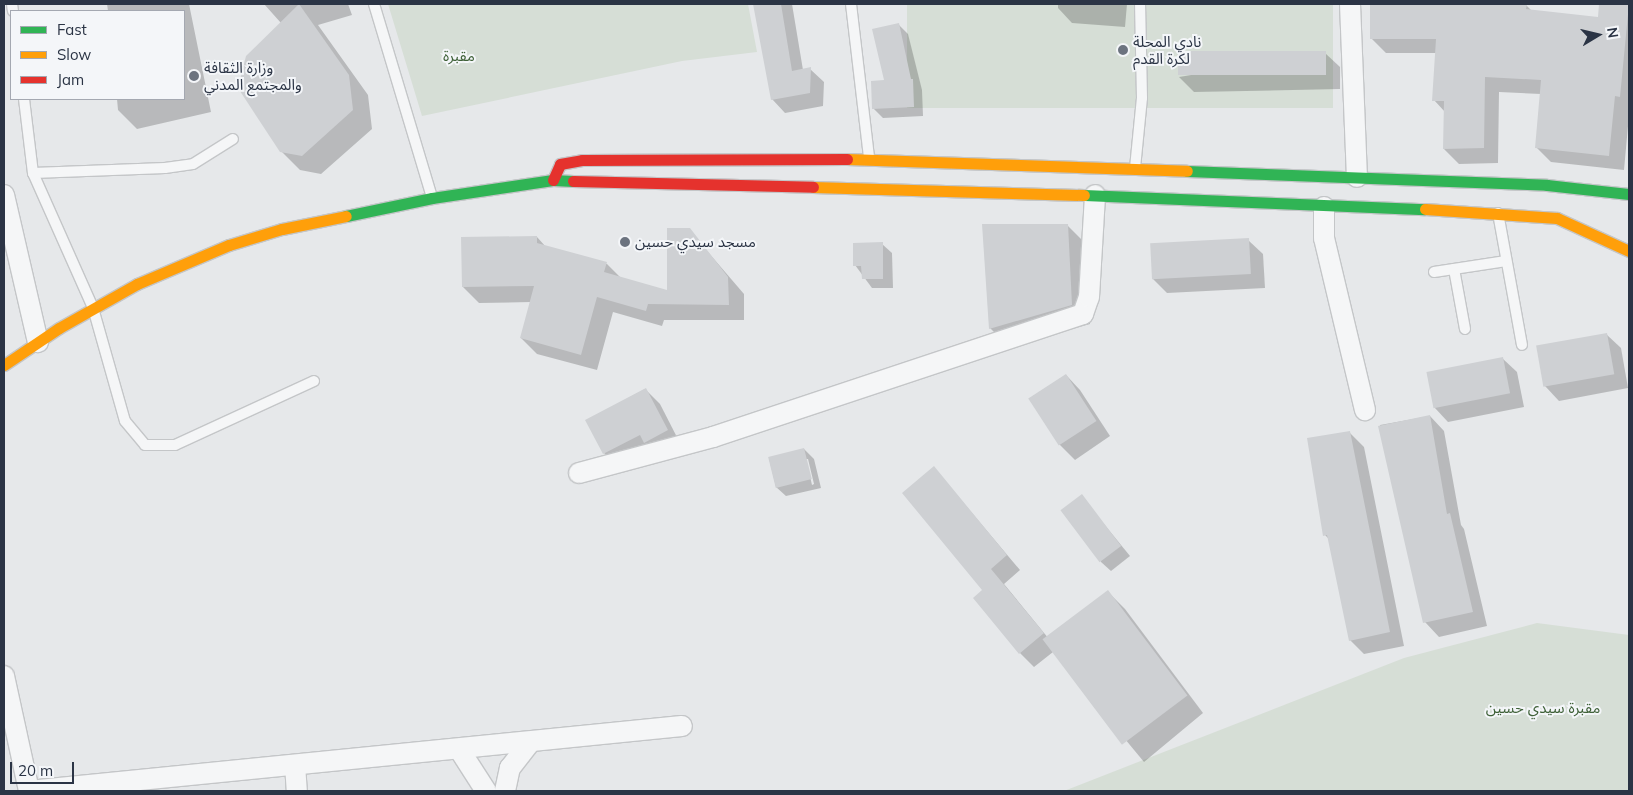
<!DOCTYPE html>
<html>
<head>
<meta charset="utf-8">
<style>
	body { margin:0 }
	#map { position:relative; width:1633px; height:795px; overflow:hidden; background:#e6e8ea; font-family:Mulish,"Noto Sans Arabic",sans-serif }
	div>[style] { position:absolute }
	.green>* { inset:0; background:#d6ded6; transform-origin:0 0 }
	.shadow>* { inset:0; background:#0003 }
	.building>* { inset:0; background:#ced0d3; transform-origin:0 0 }
	.roads { filter:drop-shadow(1px 0 #c4c6c8) drop-shadow(-1px 0 #c4c6c8) drop-shadow(0 1px #c4c6c8) drop-shadow(0 -1px #c4c6c8) }
	.lane>* { height:10px; margin:-5px; padding:0 5px; transform-origin:5px; border-radius:5px; background:#f5f6f7 }
	.street>* { height:20px; margin:-10px; padding:0 10px; transform-origin:10px; border-radius:10px; background:#f5f6f7 }
	.fast>* { height:11px; margin:-5.5px; padding:0 5.5px; transform-origin:5.5px; border-radius:5.5px; background:#30b455 }
	.slow>* { height:11px; margin:-5.5px; padding:0 5.5px; transform-origin:5.5px; border-radius:5.5px; background:#ff9f0a }
	.jam>* { height:11px; margin:-5.5px; padding:0 5.5px; transform-origin:5.5px; border-radius:5.5px; background:#e5322d }
	.dots>* { width:14px; height:14px; translate:-50% -50%; box-sizing:border-box; border:2px solid #f4f6f9; border-radius:50% }
	span { translate:-50% -50%; white-space:nowrap; text-align:center; line-height:1.15; -webkit-text-stroke:4px #f4f6f9; paint-order:stroke }
	.poi-label { font-size:15px; color:#2b3445 }
	.left { translate:0 -50%; text-align:left }
	.park-label { font-size:15px; color:#3f6138 }
	.frame { position:absolute; inset:0; border:5px solid #2b3445; pointer-events:none }
	.legend { position:absolute; left:10px; top:10px; width:175px; height:90px; box-sizing:border-box; background:#f4f6f9; border:1px solid #a4a8b1; margin:0; padding:6px 9px; list-style:none; font-size:15px; color:#2b3445 }
	.legend li { display:flex; align-items:center; gap:10px; height:25px }
	.legend b { width:25px; border:1px solid #a4a8b1 }
	.north { position:absolute; left:1573px; top:10px; width:50px; height:50px; -webkit-text-stroke:4px #f4f6f9; paint-order:stroke; rotate:81deg; font-size:14px; font-weight:700; line-height:20px; text-align:center; color:#2b3445 }
	.north::after { content:''; display:block; margin:auto; width:18px; height:22px; background:#2b3445; clip-path:polygon(50% 0,100% 100%,50% 72%,0 100%) }
	.scale { position:absolute; left:10px; top:762px; width:64px; height:22px; box-sizing:border-box; border:2px solid #2b3445; border-top:0; padding-left:6px; font-size:15px; line-height:18px; white-space:nowrap; color:#2b3445; -webkit-text-stroke:4px #f4f6f9; paint-order:stroke }
</style>
</head>
<body>
<div id="map">
	<div class="green">
		<div style="clip-path:polygon(388px 4px,748px 4px,757px 52px,682px 61px,422px 116px)"></div>
		<div style="left:907px;top:4px;width:426px;height:104px"></div>
		<div style="clip-path:polygon(1537px 623px,1629px 635px,1629px 791px,1064px 791px,1404px 658px)"></div>
	</div>
	<div class="shadow">
		<div style="clip-path:polygon(107px 4px,189px 4px,211px 112px,137px 129px,118px 110px,117px 99px,184px 99px,184px 11px,108px 11px)"></div>
		<div style="clip-path:polygon(264px 4px,348px 4px,352px 15px,318px 25px,368px 95px,372px 129px,321px 174px,300px 170px,281px 151px,281px 23px)"></div>
		<div style="clip-path:polygon(756px 4px,792px 4px,803px 70px,810px 69px,824px 82px,823px 106px,785px 113px,772px 99px)"></div>
		<div style="clip-path:polygon(1058px 4px,1127px 4px,1125px 27px,1072px 23px,1058px 8px)"></div>
		<div style="clip-path:polygon(1371px 4px,1515px 4px,1526px 5px,1532px 11px,1599px 18px,1600px 4px,1629px 4px,1629px 115px,1624px 170px,1551px 162px,1536px 147px,1541px 94px,1499px 92px,1498px 163px,1459px 164px,1444px 149px,1445px 112px,1434px 100px,1436px 53px,1386px 53px,1371px 38px)"></div>
		<div style="clip-path:polygon(898px 24px,908px 34px,922px 90px,923px 116px,883px 118px,873px 108px,885px 82px)"></div>
		<div style="clip-path:polygon(1325px 53px,1340px 67px,1340px 89px,1194px 92px,1179px 77px)"></div>
		<div style="clip-path:polygon(1067px 225px,1086px 244px,1090px 324px,1009px 347px,990px 328px)"></div>
		<div style="clip-path:polygon(689px 230px,744px 294px,744px 320px,664px 320px,662px 326px,613px 312px,597px 370px,537px 354px,521px 338px,531px 302px,479px 303px,463px 287px,537px 237px,546px 247px,607px 264px,621px 278px,668px 291px)"></div>
		<div style="clip-path:polygon(1248px 240px,1263px 254px,1265px 288px,1167px 293px,1153px 279px)"></div>
		<div style="clip-path:polygon(882px 244px,892px 253px,893px 288px,872px 288px,855px 265px)"></div>
		<div style="clip-path:polygon(1606px 334px,1621px 348px,1628px 388px,1559px 401px,1545px 386px)"></div>
		<div style="clip-path:polygon(1502px 358px,1517px 372px,1524px 407px,1448px 422px,1434px 407px)"></div>
		<div style="clip-path:polygon(1066px 375px,1080px 390px,1110px 436px,1075px 460px,1060px 445px,1030px 399px)"></div>
		<div style="clip-path:polygon(645px 389px,660px 404px,681px 445px,619px 468px,604px 453px,587px 421px)"></div>
		<div style="clip-path:polygon(1430px 416px,1444px 431px,1461px 525px,1464px 529px,1487px 626px,1439px 637px,1425px 622px,1380px 425px)"></div>
		<div style="clip-path:polygon(1349px 432px,1364px 447px,1404px 646px,1364px 654px,1350px 640px,1330px 540px,1325px 535px)"></div>
		<div style="clip-path:polygon(evenodd,804px 449px,814px 459px,821px 488px,786px 496px,776px 487px,769px 458px,804px 449px,806px 459px,808px 459px,814px 484px,812px 485px,806px 459px)"></div>
		<div style="clip-path:polygon(934px 468px,1020px 570px,1004px 584px,1049px 639px,1108px 592px,1125px 609px,1203px 713px,1144px 762px,1053px 652px,1034px 667px,1020px 653px,984px 590px)"></div>
		<div style="clip-path:polygon(1081px 496px,1130px 556px,1111px 571px,1101px 562px)"></div>
	</div>
	<div class="building">
		<div style="clip-path:polygon(299px 4px,349px 75px,353px 110px,302px 156px,280px 152px,238px 88px,246px 56px)"></div>
		<div style="clip-path:polygon(753px 4px,781px 4px,792px 71px,811px 67px,810px 93px,771px 100px)"></div>
		<div style="clip-path:polygon(1370px 4px,1527px 4px,1526px 9px,1598px 17px,1599px 4px,1629px 4px,1620px 97px,1615px 96px,1609px 156px,1535px 148px,1541px 80px,1485px 77px,1484px 148px,1443px 149px,1444px 101px,1432px 101px,1436px 39px,1370px 39px)"></div>
		<div style="clip-path:polygon(899px 23px,911px 79px,913px 79px,914px 107px,872px 109px,871px 81px,884px 80px,872px 29px)"></div>
		<div style="left:1326px;top:51px;width:24px;height:148px;rotate:90deg"></div>
		<div style="clip-path:polygon(982px 224px,1068px 224px,1072px 305px,989px 329px)"></div>
		<div style="clip-path:polygon(667px 228px,690px 228px,728px 277px,729px 305px,648px 304px,646px 311px,597px 297px,581px 355px,520px 338px,534px 286px,462px 287px,461px 237px,537px 236px,537px 243px,607px 262px,604px 272px,667px 290px)"></div>
		<div style="left:1249px;top:238px;width:36px;height:99px;rotate:87deg"></div>
		<div style="clip-path:polygon(883px 242px,883px 279px,862px 279px,861px 266px,853px 266px,853px 243px)"></div>
		<div style="left:1607px;top:333px;width:42px;height:72px;rotate:80deg"></div>
		<div style="left:1503px;top:357px;width:37px;height:78px;rotate:79deg"></div>
		<div style="left:1066px;top:374px;width:56px;height:45px;rotate:57deg"></div>
		<div style="clip-path:polygon(646px 388px,668px 430px,644px 443px,640px 435px,603px 454px,585px 420px)"></div>
		<div style="clip-path:polygon(1430px 415px,1447px 514px,1450px 513px,1473px 612px,1423px 623px,1378px 426px)"></div>
		<div style="clip-path:polygon(1350px 431px,1390px 632px,1349px 641px,1327px 535px,1323px 536px,1307px 438px)"></div>
		<div style="left:804px;top:448px;width:32px;height:37px;rotate:76deg"></div>
		<div style="clip-path:polygon(934px 466px,1007px 555px,991px 569px,1044px 633px,1019px 654px,973px 598px,982px 590px,902px 493px)"></div>
		<div style="left:1082px;top:494px;width:65px;height:27px;rotate:53deg"></div>
		<div style="left:1108px;top:590px;width:132px;height:82px;rotate:53deg"></div>
	</div>
	<div class="roads">
		<div class="lane">
			<div style="left:12px;top:4px;width:7px;rotate:82deg"></div>
			<div style="left:374px;top:4px;width:202px;rotate:73.3deg"></div>
			<div style="left:851px;top:4px;width:155px;rotate:83.3deg"></div>
			<div style="left:24px;top:99px;width:75px;rotate:83.1deg"></div>
			<div style="left:33px;top:173px;width:148px;rotate:66deg"></div>
			<div style="left:93px;top:308px;width:117px;rotate:74.2deg"></div>
			<div style="left:125px;top:421px;width:31px;rotate:50deg"></div>
			<div style="left:145px;top:445px;width:30px"></div>
			<div style="left:175px;top:445px;width:153px;rotate:-24.7deg"></div>
			<div style="left:1135px;top:168px;width:70px;rotate:-84.3deg"></div>
			<div style="left:1142px;top:98px;width:94px;rotate:-91.2deg"></div>
			<div style="left:33px;top:173px;width:132px;rotate:-2.2deg"></div>
			<div style="left:165px;top:168px;width:28px;rotate:-8deg"></div>
			<div style="left:193px;top:164px;width:47px;rotate:-32deg"></div>
			<div style="left:1498px;top:213px;width:134px;rotate:79.7deg"></div>
			<div style="left:1454px;top:269px;width:61px;rotate:79.6deg"></div>
			<div style="left:1434px;top:272px;width:73px;rotate:-8.7deg"></div>
		</div>
		<div class="street">
			<div style="left:1350px;top:4px;width:173px;rotate:87.7deg"></div>
			<div style="left:4px;top:195px;width:151px;rotate:77deg"></div>
			<div style="left:1324px;top:207px;width:31px;rotate:90deg"></div>
			<div style="left:1324px;top:238px;width:177px;rotate:76.6deg"></div>
			<div style="left:579px;top:473px;width:139px;rotate:-15deg"></div>
			<div style="left:713px;top:437px;width:390px;rotate:-18.4deg"></div>
			<div style="left:1083px;top:314px;width:18px;rotate:-71deg"></div>
			<div style="left:1089px;top:297px;width:102px;rotate:-86.6deg"></div>
			<div style="left:4px;top:676px;width:118px;rotate:77.7deg"></div>
			<div style="left:459px;top:749px;width:50px;rotate:57.3deg"></div>
			<div style="left:295px;top:765px;width:26px;rotate:86deg"></div>
			<div style="left:29px;top:791px;width:656px;rotate:-5.68deg"></div>
			<div style="left:505px;top:791px;width:24px;rotate:-78deg"></div>
			<div style="left:510px;top:768px;width:33px;rotate:-52deg"></div>
		</div>
		<div class="fast">
			<div style="left:1187px;top:171px;width:360px;rotate:2.2deg"></div>
			<div style="left:1547px;top:185px;width:82px;rotate:6.3deg"></div>
			<div style="left:1084px;top:195px;width:341px;rotate:2.4deg"></div>
			<div style="left:346px;top:216px;width:88px;rotate:-11.8deg"></div>
			<div style="left:432px;top:198px;width:122px;rotate:-8.5deg"></div>
			<div style="left:553px;top:180px;width:20px;rotate:3deg"></div>
		</div>
		<div class="slow">
			<div style="left:847px;top:159px;width:340px;rotate:2deg"></div>
			<div style="left:813px;top:187px;width:271px;rotate:1.7deg"></div>
			<div style="left:1425px;top:209px;width:132px;rotate:3.9deg"></div>
			<div style="left:1557px;top:218px;width:79px;rotate:24.6deg"></div>
			<div style="left:4px;top:365px;width:66px;rotate:-33.9deg"></div>
			<div style="left:59px;top:328px;width:90px;rotate:-29.4deg"></div>
			<div style="left:137px;top:284px;width:100px;rotate:-23deg"></div>
			<div style="left:229px;top:245px;width:55px;rotate:-16.8deg"></div>
			<div style="left:282px;top:229px;width:65px;rotate:-11.5deg"></div>
		</div>
		<div class="jam">
			<div style="left:553px;top:180px;width:17px;rotate:-66deg"></div>
			<div style="left:560px;top:164px;width:22px;rotate:-10deg"></div>
			<div style="left:582px;top:160px;width:265px;rotate:-0.2deg"></div>
			<div style="left:573px;top:181px;width:240px;rotate:1.4deg"></div>
		</div>
	</div>
	<div class="dots">
		<div style="left:1123px;top:50px;background:#6c737f"></div>
		<div style="left:194px;top:76px;background:#6c737f"></div>
		<div style="left:625px;top:242px;background:#6c737f"></div>
	</div>
	<div class="poi-label">
		<span class="left" style="left:1133px;top:50px">نادي المحلة<br>لكرة القدم</span>
		<span class="left" style="left:204px;top:76px">وزارة الثقافة<br>والمجتمع المدني</span>
		<span class="left" style="left:635px;top:242px">مسجد سيدي حسين</span>
	</div>
	<div class="park-label">
		<span style="left:459px;top:56px">مقبرة</span>
		<span style="left:1543px;top:708px">مقبرة سيدي حسين</span>
	</div>
	<div class="frame"></div>
	<ul class="legend">
	<li><b style="height:6px;background:#30b455"></b>Fast</li>
	<li><b style="height:6px;background:#ff9f0a"></b>Slow</li>
	<li><b style="height:6px;background:#e5322d"></b>Jam</li>
	</ul>
	<div class="north">N</div>
	<div class="scale">20 m</div>
</div>
</body>
</html>
